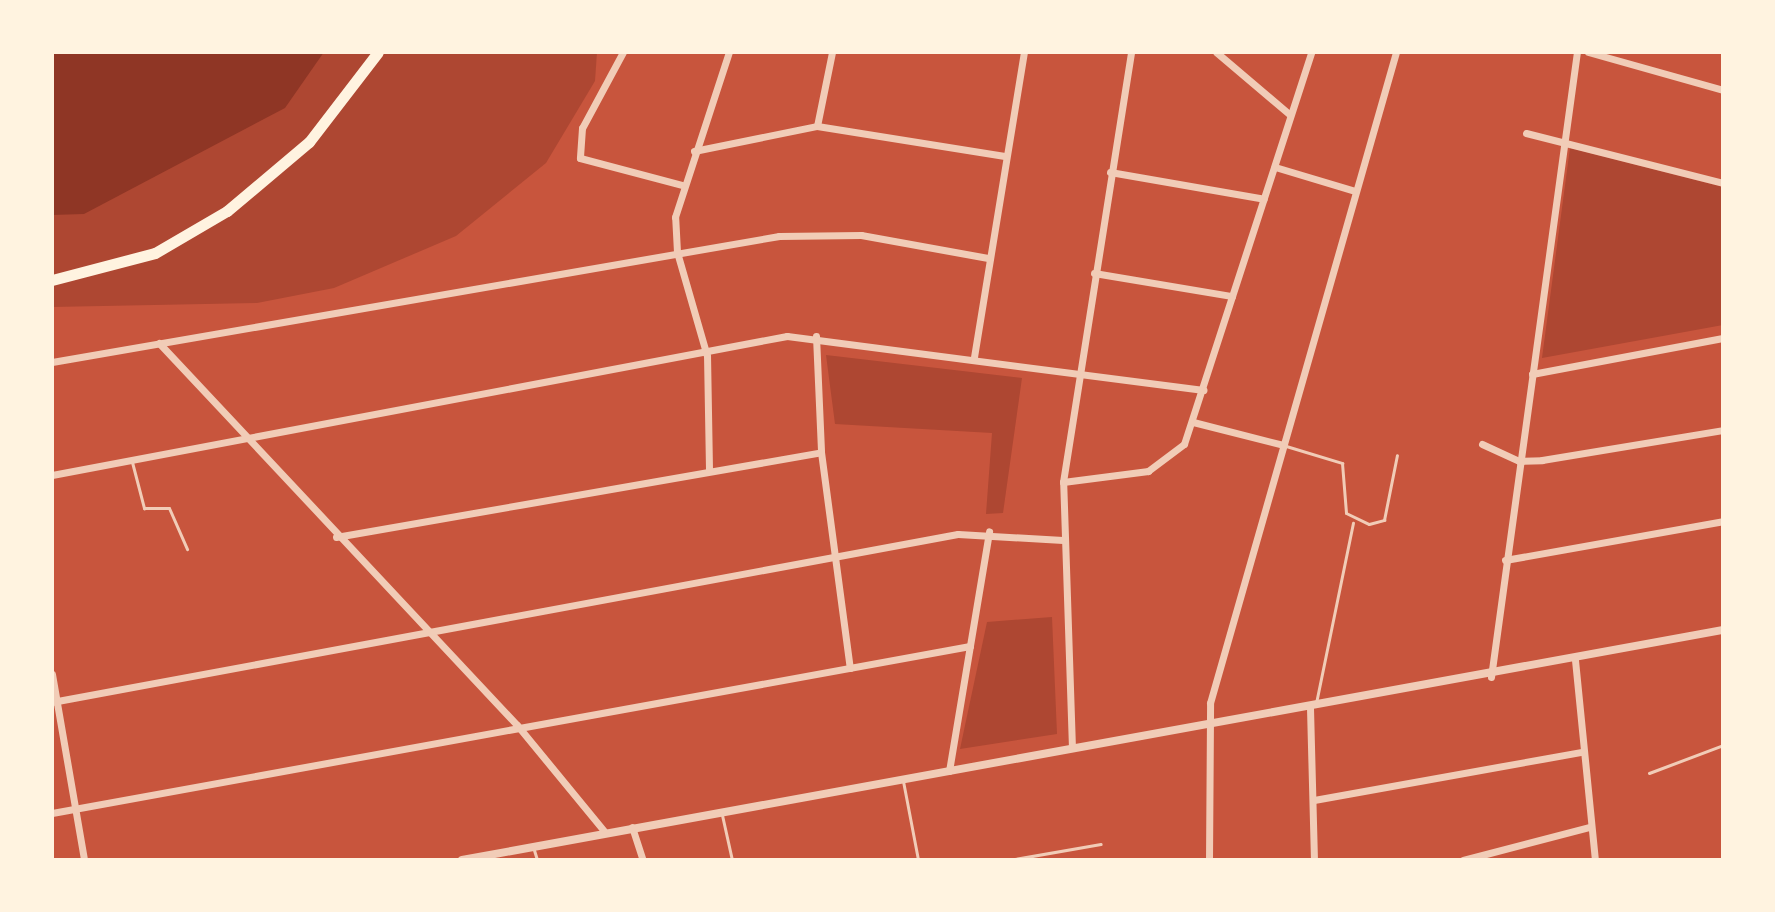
<!DOCTYPE html>
<html>
<head>
<meta charset="utf-8">
<style>
	body { margin:0 }
	#map { position:relative; width:1775px; height:912px; overflow:hidden; background:#c8553d; font-family:Overpass,sans-serif }
	div>[style] { position:absolute }
	.green>* { inset:0; background:#ae4732 }
	.water>* { inset:0; background:#8f3625 }
	.service>* { height:3px; margin:-1.5px; padding:0 1.5px; transform-origin:1.5px; border-radius:1.5px; background:#f1ccb7 }
	.minor>* { height:7px; margin:-3.5px; padding:0 3.5px; transform-origin:3.5px; border-radius:3.5px; background:#f1ccb7 }
	.tertiary>* { height:8px; margin:-4px; padding:0 4px; transform-origin:4px; border-radius:4px; background:#f1ccb7 }
	.trunk>* { height:11px; margin:-5.5px; padding:0 5.5px; transform-origin:5.5px; border-radius:5.5px; background:#fff3e0 }
	span { translate:-50% -50%; white-space:nowrap; text-align:center; line-height:1.15; -webkit-text-stroke:8px #fff3e0; paint-order:stroke }
	.frame { position:absolute; inset:0; border:54px solid #fff3e0; pointer-events:none }
</style>
</head>
<body>
<div id="map">
	<div class="green">
		<div style="clip-path:polygon(52px 52px,597px 52px,595px 81px,546px 163px,456px 236px,334px 288px,257px 303px,52px 307px)"></div>
		<div style="clip-path:polygon(1570px 148px,1723px 187px,1723px 325px,1542px 358px)"></div>
		<div style="clip-path:polygon(826px 355px,1022px 378px,1003px 513px,986px 514px,992px 433px,835px 424px)"></div>
		<div style="clip-path:polygon(1052px 617px,1057px 734px,960px 749px,987px 622px)"></div>
	</div>
	<div class="water">
		<div style="clip-path:polygon(52px 52px,324px 52px,285px 108px,84px 214px,52px 215px)"></div>
	</div>
	<div class="service">
		<div style="left:1286px;top:446px;width:59px;rotate:16.9deg"></div>
		<div style="left:1342px;top:463px;width:50px;rotate:85.4deg"></div>
		<div style="left:1346px;top:513px;width:25px;rotate:26deg"></div>
		<div style="left:1369px;top:524px;width:16px;rotate:-15deg"></div>
		<div style="left:1384px;top:520px;width:66px;rotate:-78.7deg"></div>
		<div style="left:132px;top:462px;width:48px;rotate:75.4deg"></div>
		<div style="left:144px;top:508px;width:25px"></div>
		<div style="left:169px;top:508px;width:45px;rotate:66.3deg"></div>
		<div style="left:1316px;top:703px;width:184px;rotate:-78.4deg"></div>
		<div style="left:1649px;top:773px;width:79px;rotate:-20.7deg"></div>
		<div style="left:903px;top:781px;width:80px;rotate:79.2deg"></div>
		<div style="left:722px;top:815px;width:46px;rotate:77.5deg"></div>
		<div style="left:534px;top:850px;width:10px;rotate:73deg"></div>
		<div style="left:1009px;top:860px;width:93px;rotate:-9.9deg"></div>
	</div>
	<div class="minor">
		<div style="left:623px;top:52px;width:86px;rotate:118.3deg"></div>
		<div style="left:582px;top:128px;width:30px;rotate:94deg"></div>
		<div style="left:580px;top:158px;width:106px;rotate:14.8deg"></div>
		<div style="left:1216px;top:52px;width:96px;rotate:40.3deg"></div>
		<div style="left:1588px;top:52px;width:140px;rotate:15.7deg"></div>
		<div style="left:817px;top:126px;width:76px;rotate:-78.5deg"></div>
		<div style="left:1526px;top:133px;width:203px;rotate:14.2deg"></div>
		<div style="left:694px;top:151px;width:126px;rotate:-11.5deg"></div>
		<div style="left:817px;top:126px;width:190px;rotate:9.1deg"></div>
		<div style="left:1275px;top:167px;width:84px;rotate:16.7deg"></div>
		<div style="left:1110px;top:172px;width:156px;rotate:9.9deg"></div>
		<div style="left:1094px;top:273px;width:140px;rotate:9.5deg"></div>
		<div style="left:816px;top:336px;width:116px;rotate:87.5deg"></div>
		<div style="left:821px;top:452px;width:218px;rotate:82.4deg"></div>
		<div style="left:159px;top:343px;width:524px;rotate:46.86deg"></div>
		<div style="left:517px;top:725px;width:137px;rotate:50.6deg"></div>
		<div style="left:974px;top:357px;width:309px;rotate:-80.7deg"></div>
		<div style="left:52px;top:362px;width:738px;rotate:-9.83deg"></div>
		<div style="left:779px;top:236px;width:82px;rotate:-0.7deg"></div>
		<div style="left:861px;top:235px;width:129px;rotate:10.3deg"></div>
		<div style="left:1532px;top:374px;width:194px;rotate:-10.7deg"></div>
		<div style="left:1193px;top:422px;width:93px;rotate:14.3deg"></div>
		<div style="left:1482px;top:444px;width:41px;rotate:24.7deg"></div>
		<div style="left:1519px;top:461px;width:23px;rotate:-2deg"></div>
		<div style="left:1542px;top:460px;width:183px;rotate:-9.4deg"></div>
		<div style="left:709px;top:469px;width:113px;rotate:-91deg"></div>
		<div style="left:707px;top:356px;width:108px;rotate:-106.1deg"></div>
		<div style="left:677px;top:252px;width:35px;rotate:-93deg"></div>
		<div style="left:675px;top:217px;width:174px;rotate:-71.9deg"></div>
		<div style="left:52px;top:475px;width:748px;rotate:-10.71deg"></div>
		<div style="left:787px;top:336px;width:420px;rotate:7.4deg"></div>
		<div style="left:1063px;top:482px;width:86px;rotate:-7.4deg"></div>
		<div style="left:1148px;top:471px;width:45px;rotate:-36.9deg"></div>
		<div style="left:1184px;top:444px;width:412px;rotate:-72deg"></div>
		<div style="left:336px;top:537px;width:492px;rotate:-9.9deg"></div>
		<div style="left:1505px;top:560px;width:221px;rotate:-10.1deg"></div>
		<div style="left:1575px;top:660px;width:201px;rotate:84.3deg"></div>
		<div style="left:52px;top:674px;width:189px;rotate:80.2deg"></div>
		<div style="left:1491px;top:677px;width:631px;rotate:-82.17deg"></div>
		<div style="left:52px;top:702px;width:921px;rotate:-10.51deg"></div>
		<div style="left:958px;top:534px;width:105px;rotate:3.3deg"></div>
		<div style="left:1310px;top:708px;width:152px;rotate:88.5deg"></div>
		<div style="left:1072px;top:748px;width:266px;rotate:-91.9deg"></div>
		<div style="left:1063px;top:482px;width:435px;rotate:-81deg"></div>
		<div style="left:949px;top:771px;width:243px;rotate:-80.5deg"></div>
		<div style="left:1314px;top:800px;width:272px;rotate:-10.2deg"></div>
		<div style="left:52px;top:813px;width:933px;rotate:-10.31deg"></div>
		<div style="left:632px;top:827px;width:35px;rotate:72deg"></div>
		<div style="left:1209px;top:860px;width:157px;rotate:-89.6deg"></div>
		<div style="left:1210px;top:703px;width:677px;rotate:-74.05deg"></div>
		<div style="left:1463px;top:860px;width:131px;rotate:-14.6deg"></div>
	</div>
	<div class="tertiary">
		<div style="left:462px;top:860px;width:1282px;rotate:-10.34deg"></div>
	</div>
	<div class="trunk">
		<div style="left:52px;top:280px;width:106px;rotate:-14.7deg"></div>
		<div style="left:155px;top:253px;width:83px;rotate:-30.3deg"></div>
		<div style="left:227px;top:211px;width:107px;rotate:-40.1deg"></div>
		<div style="left:309px;top:142px;width:113px;rotate:-52.5deg"></div>
	</div>
	<div class="frame"></div>
</div>
</body>
</html>
